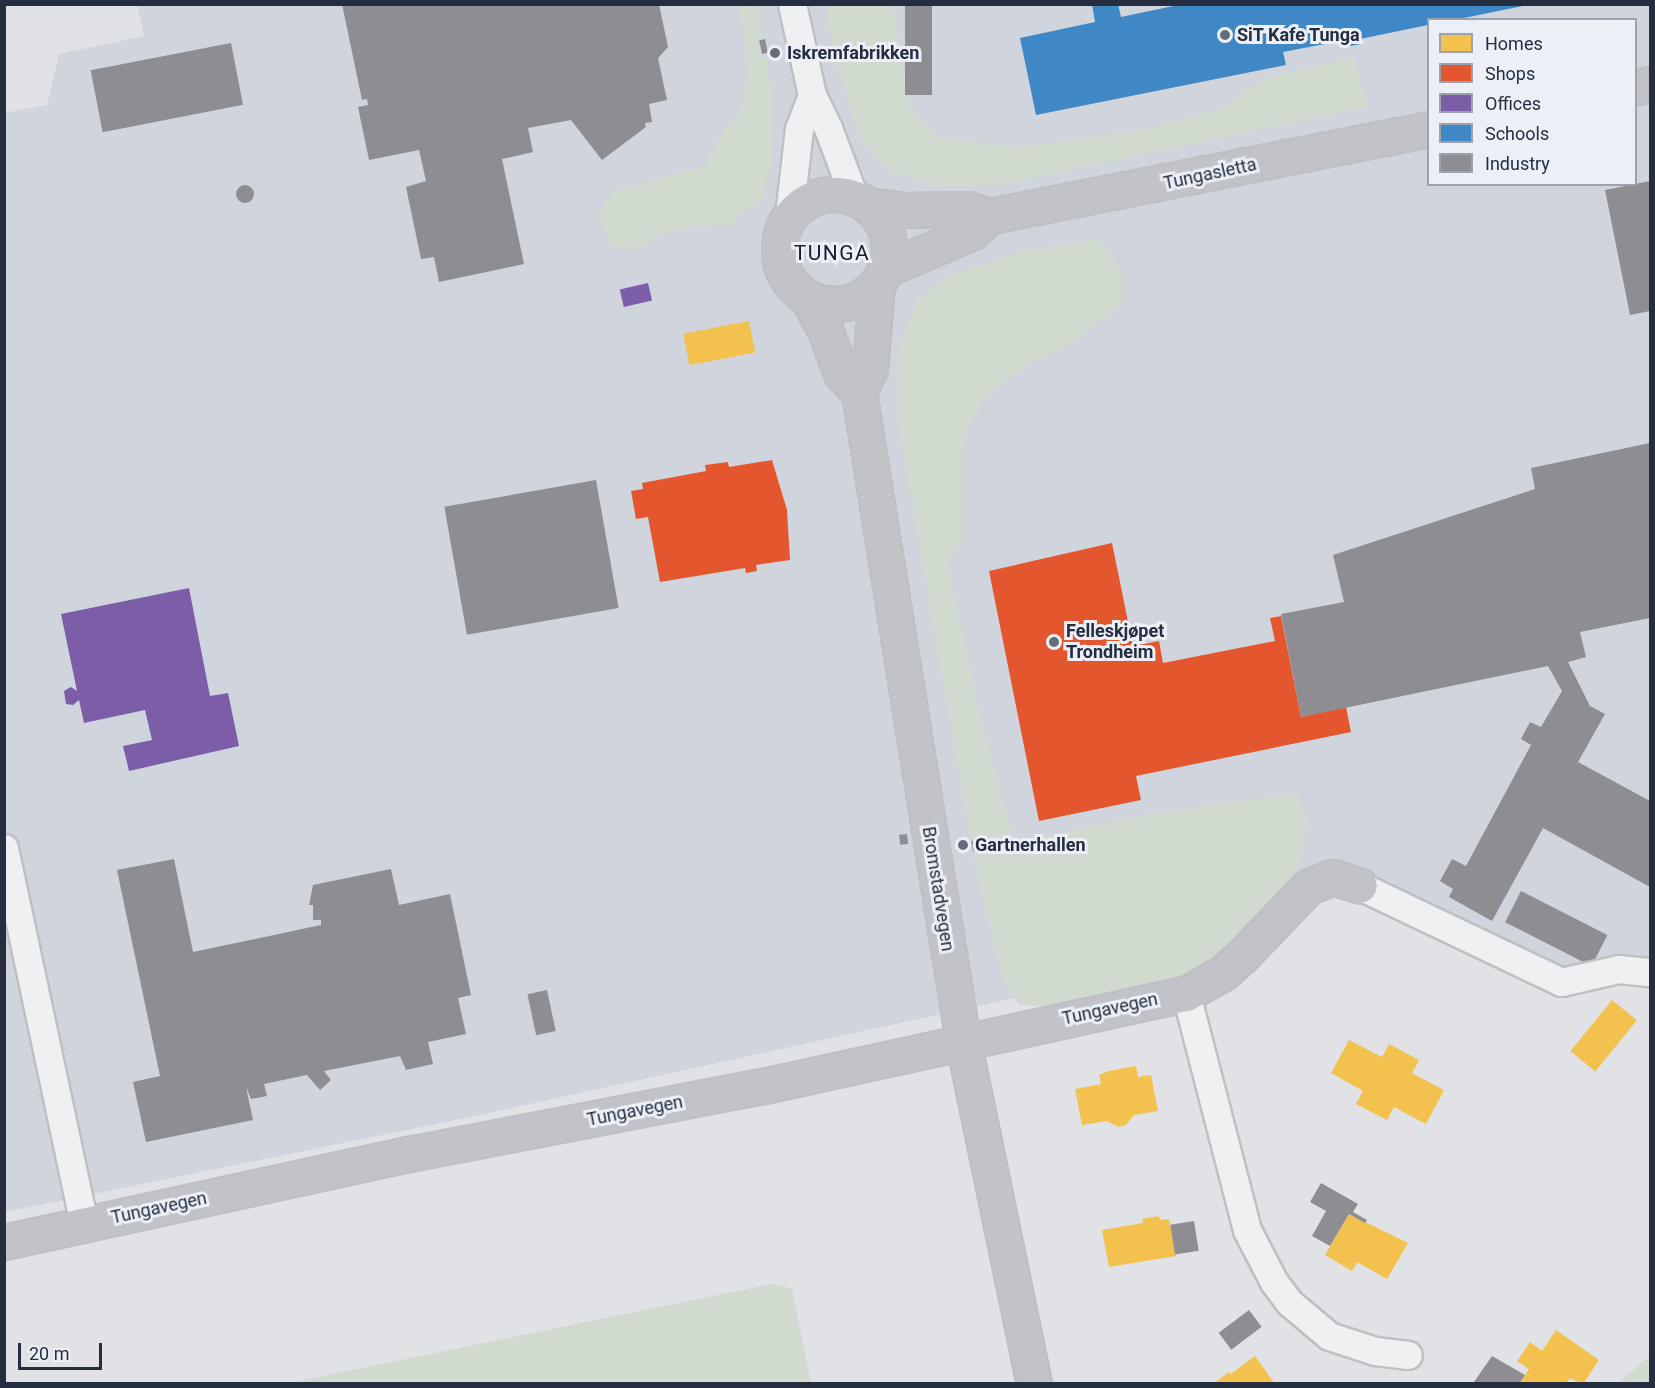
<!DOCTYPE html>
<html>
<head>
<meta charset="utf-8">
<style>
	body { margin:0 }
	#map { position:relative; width:1655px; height:1388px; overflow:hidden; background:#e0e2e5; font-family:Roboto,sans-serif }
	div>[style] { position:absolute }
	.built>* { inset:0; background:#d0d5dd }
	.green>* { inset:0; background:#d0dacf }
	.homes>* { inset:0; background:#f2c14e; transform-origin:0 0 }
	.shops>* { inset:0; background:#e4572e }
	.offices>* { inset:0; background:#7b5ea7; transform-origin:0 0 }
	.schools>* { inset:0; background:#3f88c5 }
	.industry>* { inset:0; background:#8d8d92; transform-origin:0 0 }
	.round { border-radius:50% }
	.roads { filter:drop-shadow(2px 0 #bec0c3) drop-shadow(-2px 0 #bec0c3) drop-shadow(0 2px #bec0c3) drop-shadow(0 -2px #bec0c3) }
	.street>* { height:27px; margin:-13.5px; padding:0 13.5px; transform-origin:13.5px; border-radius:13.5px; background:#eff0f2 }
	.secondary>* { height:33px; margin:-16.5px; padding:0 16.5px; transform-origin:16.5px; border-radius:16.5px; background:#c1c3c9 }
	.secondary>.ring { margin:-16.5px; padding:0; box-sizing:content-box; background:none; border:33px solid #c1c3c9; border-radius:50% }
	.dots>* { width:16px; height:16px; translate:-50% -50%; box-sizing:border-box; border:3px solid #ecf0f6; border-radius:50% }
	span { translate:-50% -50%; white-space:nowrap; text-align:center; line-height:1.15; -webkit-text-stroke:6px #ecf0f6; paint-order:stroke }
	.poi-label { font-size:18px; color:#252e40; font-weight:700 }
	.left { translate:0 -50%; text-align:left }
	.street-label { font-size:18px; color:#252e40 }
	.quarter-label { font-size:21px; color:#171f31; letter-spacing:1.5px }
	.frame { position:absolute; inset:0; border:6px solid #252e40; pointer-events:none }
	.legend { position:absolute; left:1427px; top:18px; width:210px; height:168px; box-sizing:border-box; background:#ecf0f6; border:2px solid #9ca2ad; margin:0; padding:8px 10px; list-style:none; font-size:18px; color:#252e40 }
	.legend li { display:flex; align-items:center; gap:12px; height:30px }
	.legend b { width:30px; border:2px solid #9ca2ad }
	.scale { position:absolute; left:18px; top:1343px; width:84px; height:27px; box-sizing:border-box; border:3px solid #252e40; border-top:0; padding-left:8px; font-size:18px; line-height:21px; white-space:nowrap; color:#252e40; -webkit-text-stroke:4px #ecf0f6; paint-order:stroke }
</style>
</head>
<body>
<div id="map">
	<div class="built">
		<div style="clip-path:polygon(evenodd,137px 4px,1650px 5px,1650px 981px,1587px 981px,1287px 873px,1221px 953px,461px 1119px,5px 1212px,4px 113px,47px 105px,59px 54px,144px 36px,137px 4px,1428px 20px,1636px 20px,1636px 184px,1428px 184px,1428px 20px)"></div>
	</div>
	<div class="green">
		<div style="clip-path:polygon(739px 5px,757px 5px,763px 37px,757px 39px,759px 58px,766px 58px,773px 97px,772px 161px,761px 202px,737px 215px,735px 225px,692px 227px,658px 236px,638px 250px,619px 248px,610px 244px,600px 220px,604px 203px,612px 192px,704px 166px,726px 125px,730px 127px,746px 100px,742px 94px,749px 76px)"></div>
		<div style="clip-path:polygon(826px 5px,893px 5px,911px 106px,938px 137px,1018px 147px,1154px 128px,1224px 107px,1265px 78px,1354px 57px,1367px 107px,1001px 185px,937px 186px,889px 171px,860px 138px,834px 55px)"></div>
		<div style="clip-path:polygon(1098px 239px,1122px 271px,1121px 305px,1070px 345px,1027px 365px,989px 393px,968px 426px,961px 453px,962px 544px,947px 560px,981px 719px,1014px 843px,1153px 813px,1296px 793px,1308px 820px,1302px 855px,1282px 896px,1245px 935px,1201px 970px,1156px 986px,1064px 1007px,1019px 1005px,1002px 979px,972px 855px,981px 852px,978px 837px,970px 838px,898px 422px,899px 347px,918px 299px,948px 276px,1025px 250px)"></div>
		<div style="clip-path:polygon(771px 1284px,792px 1289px,811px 1383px,289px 1383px)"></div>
		<div style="clip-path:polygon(1650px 1356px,1650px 1383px,1618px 1383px)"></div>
	</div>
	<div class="homes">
		<div style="left:749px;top:321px;width:32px;height:67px;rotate:79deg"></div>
		<div style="left:1612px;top:1000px;width:32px;height:66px;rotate:39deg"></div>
		<div style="clip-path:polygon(1349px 1040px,1382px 1057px,1389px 1044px,1419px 1060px,1412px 1073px,1444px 1090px,1426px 1124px,1394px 1107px,1387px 1120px,1356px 1104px,1363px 1091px,1331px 1073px)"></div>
		<div style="clip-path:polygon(1136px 1066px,1138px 1077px,1151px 1075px,1158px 1111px,1134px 1115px,1126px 1125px,1118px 1127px,1107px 1121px,1082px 1125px,1075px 1089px,1101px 1084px,1099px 1075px,1109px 1071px)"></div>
		<div style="clip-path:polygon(1349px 1214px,1408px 1243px,1387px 1279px,1357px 1262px,1352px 1271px,1325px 1255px)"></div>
		<div style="clip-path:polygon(1159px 1216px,1160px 1220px,1169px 1219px,1176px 1256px,1109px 1267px,1102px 1230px,1143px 1223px,1142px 1219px)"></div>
		<div style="clip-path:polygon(1556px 1330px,1599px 1360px,1583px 1384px,1570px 1378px,1566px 1384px,1519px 1384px,1529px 1369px,1517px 1361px,1530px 1342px,1542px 1351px)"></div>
		<div style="clip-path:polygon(1255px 1356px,1275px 1384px,1213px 1384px,1229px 1372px,1231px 1374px)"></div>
	</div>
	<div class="shops">
		<div style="clip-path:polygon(772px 460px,787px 510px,790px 560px,756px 565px,757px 571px,746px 573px,745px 568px,660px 582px,648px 517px,636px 519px,631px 491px,643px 489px,642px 483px,706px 471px,705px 465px,728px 462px,729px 467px)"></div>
		<div style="clip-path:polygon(1112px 543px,1133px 646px,1159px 641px,1163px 663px,1275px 641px,1270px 618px,1281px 616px,1301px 717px,1346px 707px,1351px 732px,1136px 776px,1141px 800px,1039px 821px,989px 571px)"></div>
	</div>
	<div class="offices">
		<div style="left:648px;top:283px;width:18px;height:29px;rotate:77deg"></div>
		<div style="clip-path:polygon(189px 588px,210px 696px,228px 693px,239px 746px,129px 771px,123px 746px,152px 740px,145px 710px,84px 723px,79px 700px,73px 705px,66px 704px,64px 691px,71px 687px,77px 691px,61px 614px)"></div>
	</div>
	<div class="schools">
		<div style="clip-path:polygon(1092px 4px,1118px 4px,1121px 17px,1183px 4px,1523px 6px,1454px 20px,1428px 20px,1428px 25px,1360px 39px,1361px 44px,1345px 47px,1340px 41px,1283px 52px,1286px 65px,1036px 115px,1020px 38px,1095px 22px)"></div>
	</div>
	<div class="industry">
		<div style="clip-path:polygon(342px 4px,659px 4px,668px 47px,658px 58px,667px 100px,649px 104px,652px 122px,645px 123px,646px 127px,602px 160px,571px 120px,528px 128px,533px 152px,502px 159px,524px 264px,439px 282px,434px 257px,421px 259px,406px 187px,426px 181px,419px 150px,369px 160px,358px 107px,368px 105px,367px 99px,362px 100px)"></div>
		<div style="left:905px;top:4px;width:27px;height:91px"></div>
		<div style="left:765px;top:39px;width:14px;height:6px;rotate:78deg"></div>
		<div style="left:231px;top:43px;width:63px;height:143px;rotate:79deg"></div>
		<div style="clip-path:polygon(1650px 181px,1650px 311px,1630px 315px,1605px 190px)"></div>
		<div class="round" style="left:236px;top:185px;width:18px;height:18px"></div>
		<div style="clip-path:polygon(1650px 443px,1650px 618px,1580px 632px,1586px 657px,1568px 662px,1590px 706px,1605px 714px,1578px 762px,1650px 801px,1650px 887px,1543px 828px,1492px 921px,1449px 897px,1453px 889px,1440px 881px,1452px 859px,1466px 866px,1531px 745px,1521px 739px,1530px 722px,1541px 727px,1562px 691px,1548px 666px,1301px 717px,1281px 614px,1344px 602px,1333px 555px,1535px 489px,1531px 468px)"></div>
		<div style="left:596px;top:480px;width:130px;height:154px;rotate:80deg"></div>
		<div style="left:907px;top:834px;width:10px;height:8px;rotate:84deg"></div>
		<div style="left:977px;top:840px;width:10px;height:6px;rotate:79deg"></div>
		<div style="clip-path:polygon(174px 859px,193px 952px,321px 925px,321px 920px,313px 920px,313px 905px,309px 905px,313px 885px,391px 869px,399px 905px,450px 894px,471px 995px,458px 998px,466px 1034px,428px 1042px,433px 1064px,406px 1070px,400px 1056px,324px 1071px,331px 1080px,320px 1090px,307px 1075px,264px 1084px,267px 1096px,251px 1099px,246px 1087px,253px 1120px,146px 1142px,133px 1082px,160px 1076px,117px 870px)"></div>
		<div style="left:1521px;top:891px;width:97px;height:35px;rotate:27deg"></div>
		<div style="left:547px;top:990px;width:42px;height:20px;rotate:78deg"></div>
		<div style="clip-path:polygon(1321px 1183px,1358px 1204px,1353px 1212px,1367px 1220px,1365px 1223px,1349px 1214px,1330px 1246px,1312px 1236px,1326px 1211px,1310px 1202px)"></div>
		<div style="left:1194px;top:1221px;width:30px;height:24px;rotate:81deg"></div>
		<div style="left:1249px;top:1310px;width:21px;height:38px;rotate:53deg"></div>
		<div style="clip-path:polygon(1492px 1356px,1525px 1375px,1519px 1384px,1474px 1382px)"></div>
	</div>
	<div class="roads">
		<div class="street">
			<div style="left:792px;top:4px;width:93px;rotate:77.6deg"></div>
			<div style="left:812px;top:95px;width:37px;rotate:64deg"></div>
			<div style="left:828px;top:128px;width:74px;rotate:69.4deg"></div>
			<div style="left:789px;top:215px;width:87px;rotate:-83.4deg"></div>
			<div style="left:799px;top:129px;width:36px;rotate:-69deg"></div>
			<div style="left:4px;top:848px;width:384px;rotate:78deg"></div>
			<div style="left:1360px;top:886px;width:223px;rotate:25.5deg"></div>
			<div style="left:1561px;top:982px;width:59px;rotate:-12.6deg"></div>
			<div style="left:1619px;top:969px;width:31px;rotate:6deg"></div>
			<div style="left:1186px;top:994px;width:244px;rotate:75.5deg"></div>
			<div style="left:1247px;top:1230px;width:59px;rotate:62.6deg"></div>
			<div style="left:1274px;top:1282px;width:26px;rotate:53deg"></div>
			<div style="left:1290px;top:1303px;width:51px;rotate:40.2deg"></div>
			<div style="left:1329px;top:1336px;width:48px;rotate:18.1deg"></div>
			<div style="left:1375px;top:1351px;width:33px;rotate:7deg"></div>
		</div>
		<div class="secondary">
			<div style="left:1636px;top:87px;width:14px;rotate:-12deg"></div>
			<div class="ring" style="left:779px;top:194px;width:77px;height:77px"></div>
			<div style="left:869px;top:205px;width:36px;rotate:8deg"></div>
			<div style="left:905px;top:210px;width:62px;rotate:-0.9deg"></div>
			<div style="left:967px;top:209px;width:24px;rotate:17deg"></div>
			<div style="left:990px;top:216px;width:447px;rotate:-11.2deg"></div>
			<div style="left:886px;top:269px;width:94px;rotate:-23.3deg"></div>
			<div style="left:972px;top:232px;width:24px;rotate:-42deg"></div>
			<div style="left:877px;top:285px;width:83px;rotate:94.8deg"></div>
			<div style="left:870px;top:368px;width:26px;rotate:115deg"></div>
			<div style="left:859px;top:392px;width:13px;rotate:81deg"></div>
			<div style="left:861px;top:405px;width:644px;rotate:80.89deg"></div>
			<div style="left:963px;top:1041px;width:350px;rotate:78.3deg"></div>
			<div style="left:807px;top:297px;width:38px;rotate:61deg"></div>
			<div style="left:825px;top:330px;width:46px;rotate:69.6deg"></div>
			<div style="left:841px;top:373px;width:26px;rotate:47deg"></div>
			<div style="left:4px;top:1242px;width:414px;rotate:-12.3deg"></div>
			<div style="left:409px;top:1154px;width:360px;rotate:-10.9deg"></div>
			<div style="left:763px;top:1086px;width:433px;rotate:-12.3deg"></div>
			<div style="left:1186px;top:994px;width:43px;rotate:-29.6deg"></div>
			<div style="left:1223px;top:973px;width:27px;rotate:-42deg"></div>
			<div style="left:1243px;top:955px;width:94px;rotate:-46.3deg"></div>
			<div style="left:1308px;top:887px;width:27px;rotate:-22deg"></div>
			<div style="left:1333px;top:877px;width:28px;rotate:18deg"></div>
		</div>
	</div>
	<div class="dots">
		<div style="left:1225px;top:35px;background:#666d7a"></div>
		<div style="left:775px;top:53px;background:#666d7a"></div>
		<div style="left:1054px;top:642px;background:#666d7a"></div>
		<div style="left:963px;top:845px;background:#666d7a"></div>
	</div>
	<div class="poi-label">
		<span class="left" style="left:1237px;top:35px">SiT Kafe Tunga</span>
		<span class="left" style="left:787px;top:53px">Iskremfabrikken</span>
		<span class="left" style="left:1066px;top:642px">Felleskjøpet<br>Trondheim</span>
		<span class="left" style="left:975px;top:845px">Gartnerhallen</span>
	</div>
	<div class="street-label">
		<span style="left:1210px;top:174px;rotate:-12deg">Tungasletta</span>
		<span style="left:938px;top:889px;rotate:81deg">Bromstadvegen</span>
		<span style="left:1110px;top:1009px;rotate:-12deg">Tungavegen</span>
		<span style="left:635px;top:1111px;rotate:-11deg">Tungavegen</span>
		<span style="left:159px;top:1208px;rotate:-12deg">Tungavegen</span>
	</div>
	<div class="quarter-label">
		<span style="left:832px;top:253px">TUNGA</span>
	</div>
	<div class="frame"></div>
	<ul class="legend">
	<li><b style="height:16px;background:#f2c14e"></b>Homes</li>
	<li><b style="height:16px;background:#e4572e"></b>Shops</li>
	<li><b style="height:16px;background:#7b5ea7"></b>Offices</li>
	<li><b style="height:16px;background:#3f88c5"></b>Schools</li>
	<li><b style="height:16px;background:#8d8d92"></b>Industry</li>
	</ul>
	<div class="scale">20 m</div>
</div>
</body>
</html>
